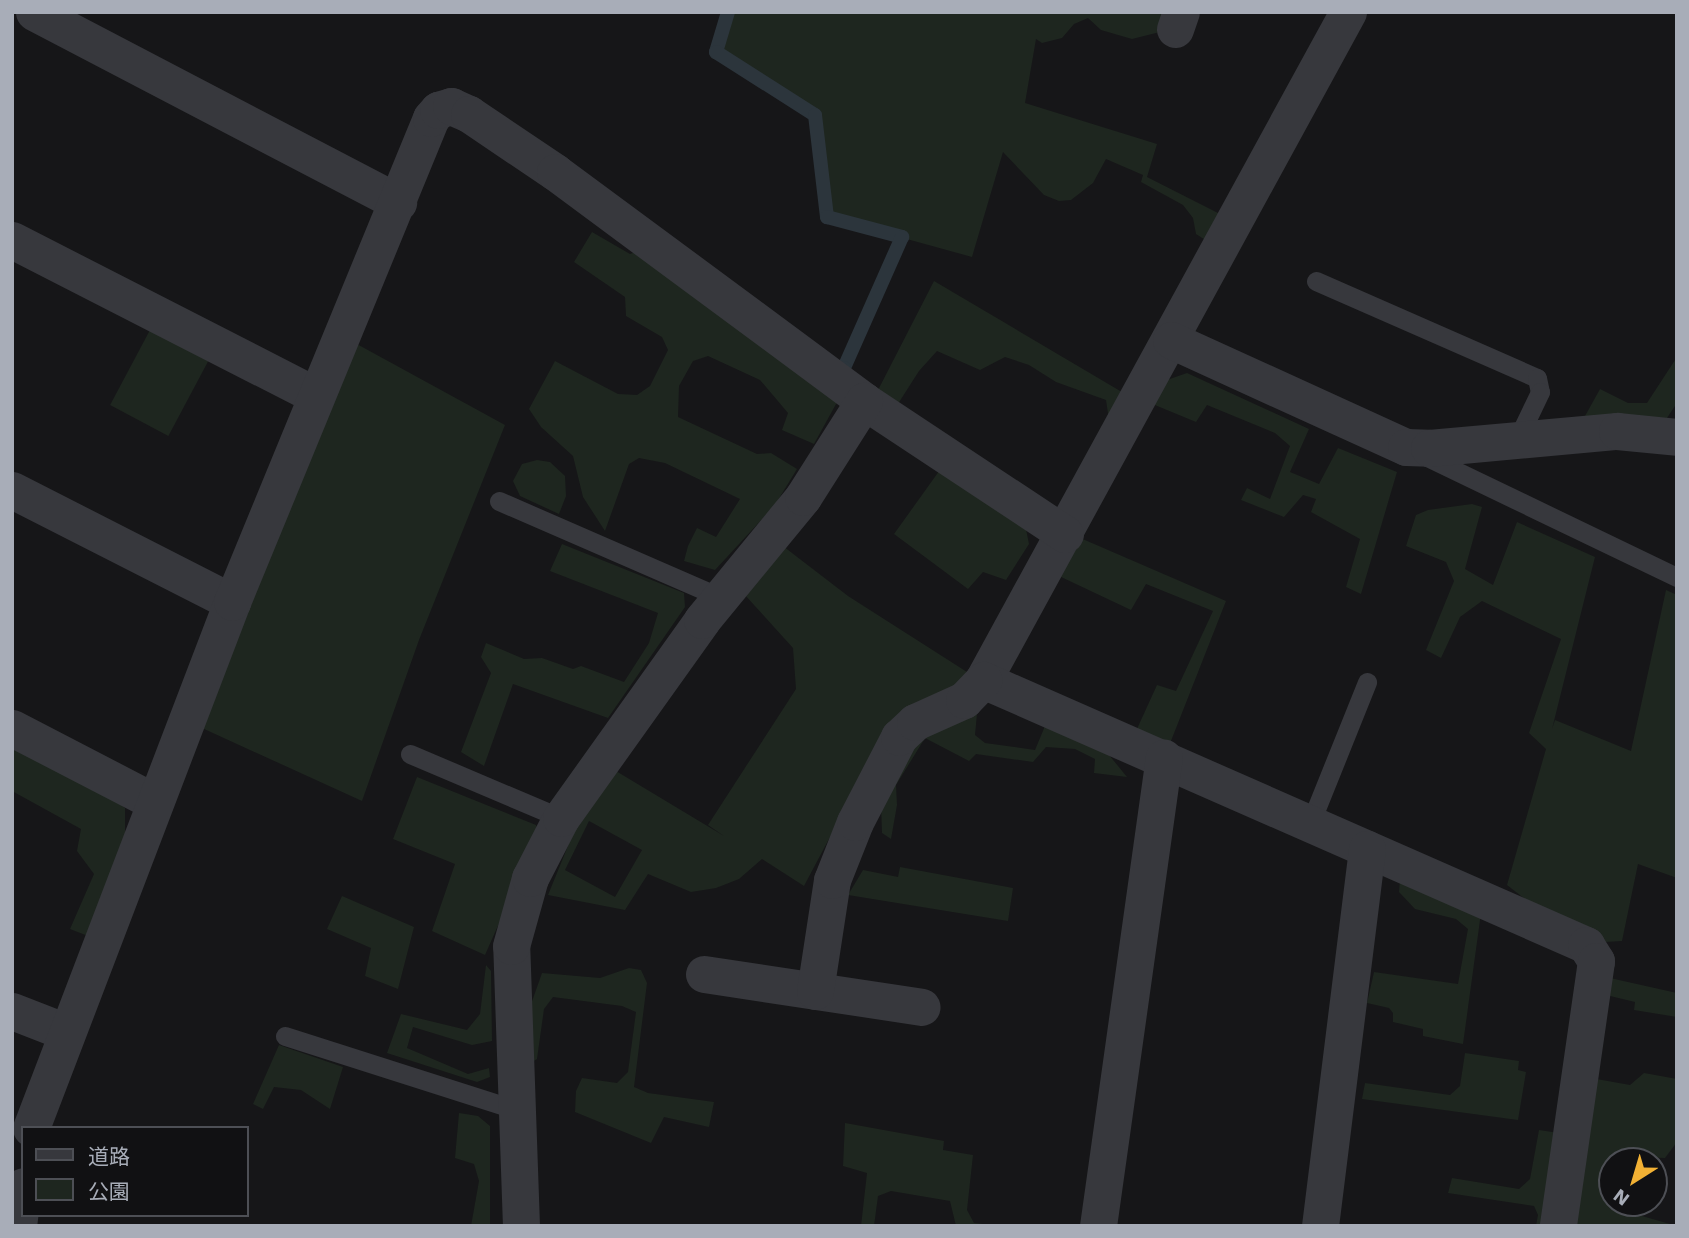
<!DOCTYPE html>
<html>
<head>
<meta charset="utf-8">
<style>
	body { margin:0 }
	#map { position:relative; width:1689px; height:1238px; overflow:hidden; background:#161618; font-family:"Work Sans","Noto Sans JP",sans-serif }
	div>[style] { position:absolute }
	.green>* { inset:0; background:#1e261f; transform-origin:0 0 }
	.stream>* { height:14px; margin:-7px; padding:0 7px; transform-origin:7px; border-radius:7px; background:#2c353c }
	.service>* { height:19px; margin:-9.5px; padding:0 9.5px; transform-origin:9.5px; border-radius:9.5px; background:#37383d }
	.minor>* { height:37px; margin:-18.5px; padding:0 18.5px; transform-origin:18.5px; border-radius:18.5px; background:#37383d }
	span { translate:-50% -50%; white-space:nowrap; text-align:center; line-height:1.15; -webkit-text-stroke:5px #111113; paint-order:stroke }
	.frame { position:absolute; inset:0; border:14px solid #a8adb8; pointer-events:none }
	.legend { position:absolute; left:21px; top:1126px; width:228px; height:91px; box-sizing:border-box; background:#111113; border:2px solid #4d4f55; margin:0; padding:9px 12px; list-style:none; font-size:21px; color:#a8adb8 }
	.legend li { display:flex; align-items:center; gap:14px; height:35px }
	.legend b { width:35px; border:2px solid #4d4f55 }
	.north { position:absolute; left:1598px; top:1147px; width:70px; height:70px; box-sizing:border-box; background:#111113; border:2px solid #4d4f55; border-radius:50%; rotate:217deg; font-size:19px; font-weight:700; line-height:28px; text-align:center; color:#a8adb8 }
	.north::after { content:''; display:block; margin:auto; width:24px; height:32px; background:#f2b134; clip-path:polygon(50% 0,100% 100%,50% 72%,0 100%) }
</style>
</head>
<body>
<div id="map">
	<div class="green">
		<div style="clip-path:polygon(730px 12px,1171px 12px,1160px 32px,1132px 39px,1101px 30px,1088px 18px,1074px 24px,1062px 38px,1042px 43px,1036px 39px,1025px 103px,1157px 144px,1147px 177px,1220px 214px,1207px 241px,1196px 234px,1193px 218px,1183px 205px,1141px 182px,1143px 175px,1106px 159px,1093px 183px,1071px 200px,1059px 201px,1044px 195px,1003px 152px,972px 257px,827px 217px,815px 115px,716px 52px)"></div>
		<div style="clip-path:polygon(592px 232px,630px 254px,641px 250px,841px 395px,814px 444px,782px 430px,788px 413px,760px 380px,708px 356px,693px 361px,679px 386px,678px 417px,757px 454px,771px 453px,797px 469px,775px 505px,715px 570px,684px 561px,688px 546px,697px 528px,716px 537px,740px 499px,665px 463px,639px 458px,629px 464px,605px 531px,583px 497px,573px 456px,541px 427px,529px 409px,555px 361px,618px 394px,637px 395px,650px 386px,668px 350px,662px 337px,626px 316px,625px 297px,574px 262px)"></div>
		<div style="clip-path:polygon(934px 281px,1127px 395px,1109px 420px,1106px 400px,1056px 382px,1029px 365px,1005px 357px,980px 370px,937px 351px,919px 371px,896px 407px,876px 394px)"></div>
		<div style="left:150px;top:330px;width:66px;height:85px;rotate:28deg"></div>
		<div style="clip-path:polygon(355px 343px,505px 425px,419px 640px,362px 801px,202px 728px)"></div>
		<div style="clip-path:polygon(1677px 357px,1677px 403px,1667px 418px,1585px 416px,1600px 389px,1628px 403px,1647px 403px)"></div>
		<div style="clip-path:polygon(1187px 373px,1309px 429px,1290px 472px,1319px 484px,1338px 448px,1397px 472px,1361px 594px,1346px 587px,1360px 539px,1311px 512px,1316px 499px,1303px 495px,1284px 517px,1241px 500px,1247px 488px,1270px 499px,1290px 446px,1275px 433px,1207px 405px,1196px 422px,1150px 403px,1164px 381px)"></div>
		<div style="clip-path:polygon(537px 460px,550px 462px,565px 476px,566px 496px,559px 514px,520px 496px,513px 481px,522px 464px)"></div>
		<div style="clip-path:polygon(942px 467px,1026px 529px,1029px 544px,1006px 580px,983px 572px,968px 589px,894px 534px)"></div>
		<div style="clip-path:polygon(1472px 504px,1482px 507px,1465px 569px,1493px 585px,1517px 522px,1595px 557px,1552px 729px,1555px 720px,1631px 751px,1666px 590px,1677px 595px,1677px 878px,1638px 864px,1622px 941px,1605px 942px,1525px 899px,1507px 885px,1546px 749px,1529px 733px,1561px 639px,1482px 601px,1460px 617px,1441px 658px,1426px 650px,1454px 581px,1446px 562px,1406px 546px,1416px 515px,1428px 510px)"></div>
		<div style="clip-path:polygon(1078px 537px,1226px 601px,1169px 746px,1136px 731px,1157px 685px,1176px 691px,1213px 611px,1146px 584px,1131px 610px,1059px 576px)"></div>
		<div style="clip-path:polygon(evenodd,779px 543px,848px 596px,967px 672px,847px 805px,804px 886px,762px 859px,739px 879px,716px 888px,691px 892px,648px 874px,625px 910px,548px 895px,581px 814px,611px 768px,724px 836px,708px 825px,796px 689px,793px 648px,745px 595px,779px 543px,589px 821px,642px 850px,615px 897px,565px 870px,589px 821px)"></div>
		<div style="clip-path:polygon(562px 544px,684px 593px,685px 607px,608px 718px,513px 684px,484px 766px,461px 752px,491px 673px,481px 657px,486px 643px,524px 659px,542px 658px,573px 669px,581px 666px,624px 682px,649px 643px,658px 613px,550px 571px)"></div>
		<div style="clip-path:polygon(977px 714px,975px 735px,985px 743px,1035px 750px,1045px 726px,1105px 750px,1127px 777px,1094px 773px,1095px 759px,1075px 749px,1046px 747px,1033px 762px,976px 754px,969px 761px,925px 738px,896px 785px,897px 805px,891px 839px,882px 833px,881px 805px,920px 734px)"></div>
		<div style="clip-path:polygon(12px 744px,108px 794px,125px 808px,125px 834px,88px 936px,70px 929px,94px 874px,77px 851px,81px 829px,12px 791px)"></div>
		<div style="clip-path:polygon(417px 777px,536px 825px,539px 833px,485px 955px,432px 931px,455px 864px,393px 839px)"></div>
		<div style="clip-path:polygon(900px 867px,1013px 888px,1008px 921px,848px 895px,863px 870px,898px 877px)"></div>
		<div style="clip-path:polygon(1400px 880px,1481px 913px,1463px 1044px,1423px 1036px,1423px 1029px,1393px 1022px,1393px 1013px,1389px 1008px,1367px 1003px,1374px 972px,1458px 984px,1468px 929px,1456px 919px,1415px 909px,1399px 892px)"></div>
		<div style="clip-path:polygon(342px 896px,414px 927px,398px 989px,365px 976px,371px 948px,327px 929px)"></div>
		<div style="clip-path:polygon(486px 965px,491px 971px,492px 1041px,472px 1045px,413px 1027px,407px 1048px,468px 1074px,489px 1068px,490px 1077px,477px 1082px,387px 1053px,401px 1014px,467px 1030px,480px 1014px)"></div>
		<div style="clip-path:polygon(629px 968px,641px 970px,647px 983px,634px 1087px,648px 1093px,714px 1102px,709px 1127px,664px 1117px,651px 1143px,575px 1112px,576px 1091px,582px 1078px,617px 1083px,628px 1072px,636px 1012px,622px 1006px,553px 997px,544px 1009px,537px 1059px,529px 1064px,530px 1007px,542px 973px,600px 978px)"></div>
		<div style="clip-path:polygon(1610px 978px,1677px 993px,1677px 1017px,1634px 1010px,1635px 1002px,1606px 995px)"></div>
		<div style="clip-path:polygon(279px 1045px,343px 1067px,330px 1109px,301px 1090px,274px 1087px,263px 1109px,253px 1104px)"></div>
		<div style="clip-path:polygon(1465px 1053px,1519px 1061px,1518px 1070px,1526px 1072px,1518px 1120px,1362px 1099px,1365px 1083px,1450px 1095px,1460px 1086px)"></div>
		<div style="clip-path:polygon(1644px 1073px,1677px 1079px,1677px 1142px,1665px 1158px,1632px 1157px,1631px 1161px,1612px 1161px,1612px 1203px,1624px 1203px,1628px 1212px,1677px 1226px,1571px 1226px,1591px 1078px,1630px 1085px)"></div>
		<div style="clip-path:polygon(459px 1113px,478px 1116px,490px 1126px,490px 1226px,471px 1226px,479px 1181px,474px 1164px,455px 1158px)"></div>
		<div style="clip-path:polygon(845px 1123px,944px 1141px,943px 1150px,973px 1155px,967px 1210px,974px 1223px,1002px 1226px,956px 1226px,950px 1201px,891px 1191px,878px 1196px,874px 1226px,861px 1226px,867px 1173px,843px 1166px)"></div>
		<div style="clip-path:polygon(1539px 1130px,1559px 1133px,1544px 1226px,1536px 1226px,1538px 1215px,1534px 1206px,1448px 1193px,1452px 1178px,1519px 1189px,1530px 1179px)"></div>
	</div>
	<div class="stream">
		<div style="left:728px;top:12px;width:42px;rotate:106.7deg"></div>
		<div style="left:716px;top:52px;width:117px;rotate:32.5deg"></div>
		<div style="left:815px;top:115px;width:103px;rotate:83.3deg"></div>
		<div style="left:827px;top:217px;width:78px;rotate:14.9deg"></div>
		<div style="left:902px;top:237px;width:143px;rotate:113.9deg"></div>
		<div style="left:844px;top:368px;width:13px;rotate:81deg"></div>
	</div>
	<div class="service">
		<div style="left:1316px;top:281px;width:241px;rotate:23.7deg"></div>
		<div style="left:1537px;top:378px;width:14px;rotate:78deg"></div>
		<div style="left:1540px;top:392px;width:53px;rotate:115.6deg"></div>
		<div style="left:1423px;top:455px;width:282px;rotate:25.7deg"></div>
		<div style="left:499px;top:501px;width:241px;rotate:23.5deg"></div>
		<div style="left:410px;top:754px;width:164px;rotate:23deg"></div>
		<div style="left:1310px;top:824px;width:153px;rotate:-68.1deg"></div>
		<div style="left:285px;top:1036px;width:244px;rotate:17.7deg"></div>
	</div>
	<div class="minor">
		<div style="left:34px;top:12px;width:411px;rotate:27.6deg"></div>
		<div style="left:1348px;top:12px;width:761px;rotate:118.65deg"></div>
		<div style="left:983px;top:680px;width:659px;rotate:23.72deg"></div>
		<div style="left:1586px;top:945px;width:19px;rotate:58deg"></div>
		<div style="left:1596px;top:961px;width:268px;rotate:98.2deg"></div>
		<div style="left:1175px;top:29px;width:18px;rotate:-71deg"></div>
		<div style="left:12px;top:240px;width:340px;rotate:27.1deg"></div>
		<div style="left:1171px;top:340px;width:258px;rotate:24.5deg"></div>
		<div style="left:1406px;top:447px;width:23px;rotate:2deg"></div>
		<div style="left:1429px;top:448px;width:189px;rotate:-5.2deg"></div>
		<div style="left:1617px;top:431px;width:60px;rotate:5.7deg"></div>
		<div style="left:12px;top:490px;width:247px;rotate:27deg"></div>
		<div style="left:12px;top:728px;width:161px;rotate:27.4deg"></div>
		<div style="left:704px;top:974px;width:220px;rotate:8.6deg"></div>
		<div style="left:815px;top:991px;width:112px;rotate:-81.3deg"></div>
		<div style="left:832px;top:880px;width:62px;rotate:-68.4deg"></div>
		<div style="left:855px;top:822px;width:96px;rotate:-62.6deg"></div>
		<div style="left:899px;top:737px;width:22px;rotate:-43deg"></div>
		<div style="left:915px;top:722px;width:54px;rotate:-24.2deg"></div>
		<div style="left:964px;top:700px;width:28px;rotate:-46deg"></div>
		<div style="left:12px;top:1011px;width:58px;rotate:21.3deg"></div>
		<div style="left:31px;top:1128px;width:563px;rotate:-69.09deg"></div>
		<div style="left:232px;top:602px;width:523px;rotate:-67.65deg"></div>
		<div style="left:431px;top:118px;width:11px;rotate:-49deg"></div>
		<div style="left:438px;top:110px;width:14px;rotate:-17deg"></div>
		<div style="left:451px;top:106px;width:20px;rotate:24deg"></div>
		<div style="left:469px;top:114px;width:104px;rotate:34deg"></div>
		<div style="left:555px;top:172px;width:385px;rotate:36.5deg"></div>
		<div style="left:864px;top:401px;width:241px;rotate:33.5deg"></div>
		<div style="left:18px;top:1226px;width:40px;rotate:-82.9deg"></div>
		<div style="left:521px;top:1226px;width:280px;rotate:-92deg"></div>
		<div style="left:511px;top:946px;width:71px;rotate:-74.4deg"></div>
		<div style="left:530px;top:878px;width:68px;rotate:-62.7deg"></div>
		<div style="left:561px;top:818px;width:243px;rotate:-54.5deg"></div>
		<div style="left:702px;top:620px;width:159px;rotate:-50.6deg"></div>
		<div style="left:803px;top:497px;width:114px;rotate:-57.6deg"></div>
		<div style="left:1098px;top:1226px;width:473px;rotate:-82deg"></div>
		<div style="left:1320px;top:1226px;width:380px;rotate:-82.9deg"></div>
	</div>
	<div class="frame"></div>
	<ul class="legend">
	<li><b style="height:9px;background:#37383d"></b>道路</li>
	<li><b style="height:19px;background:#1e261f"></b>公園</li>
	</ul>
	<div class="north">N</div>
</div>
</body>
</html>
